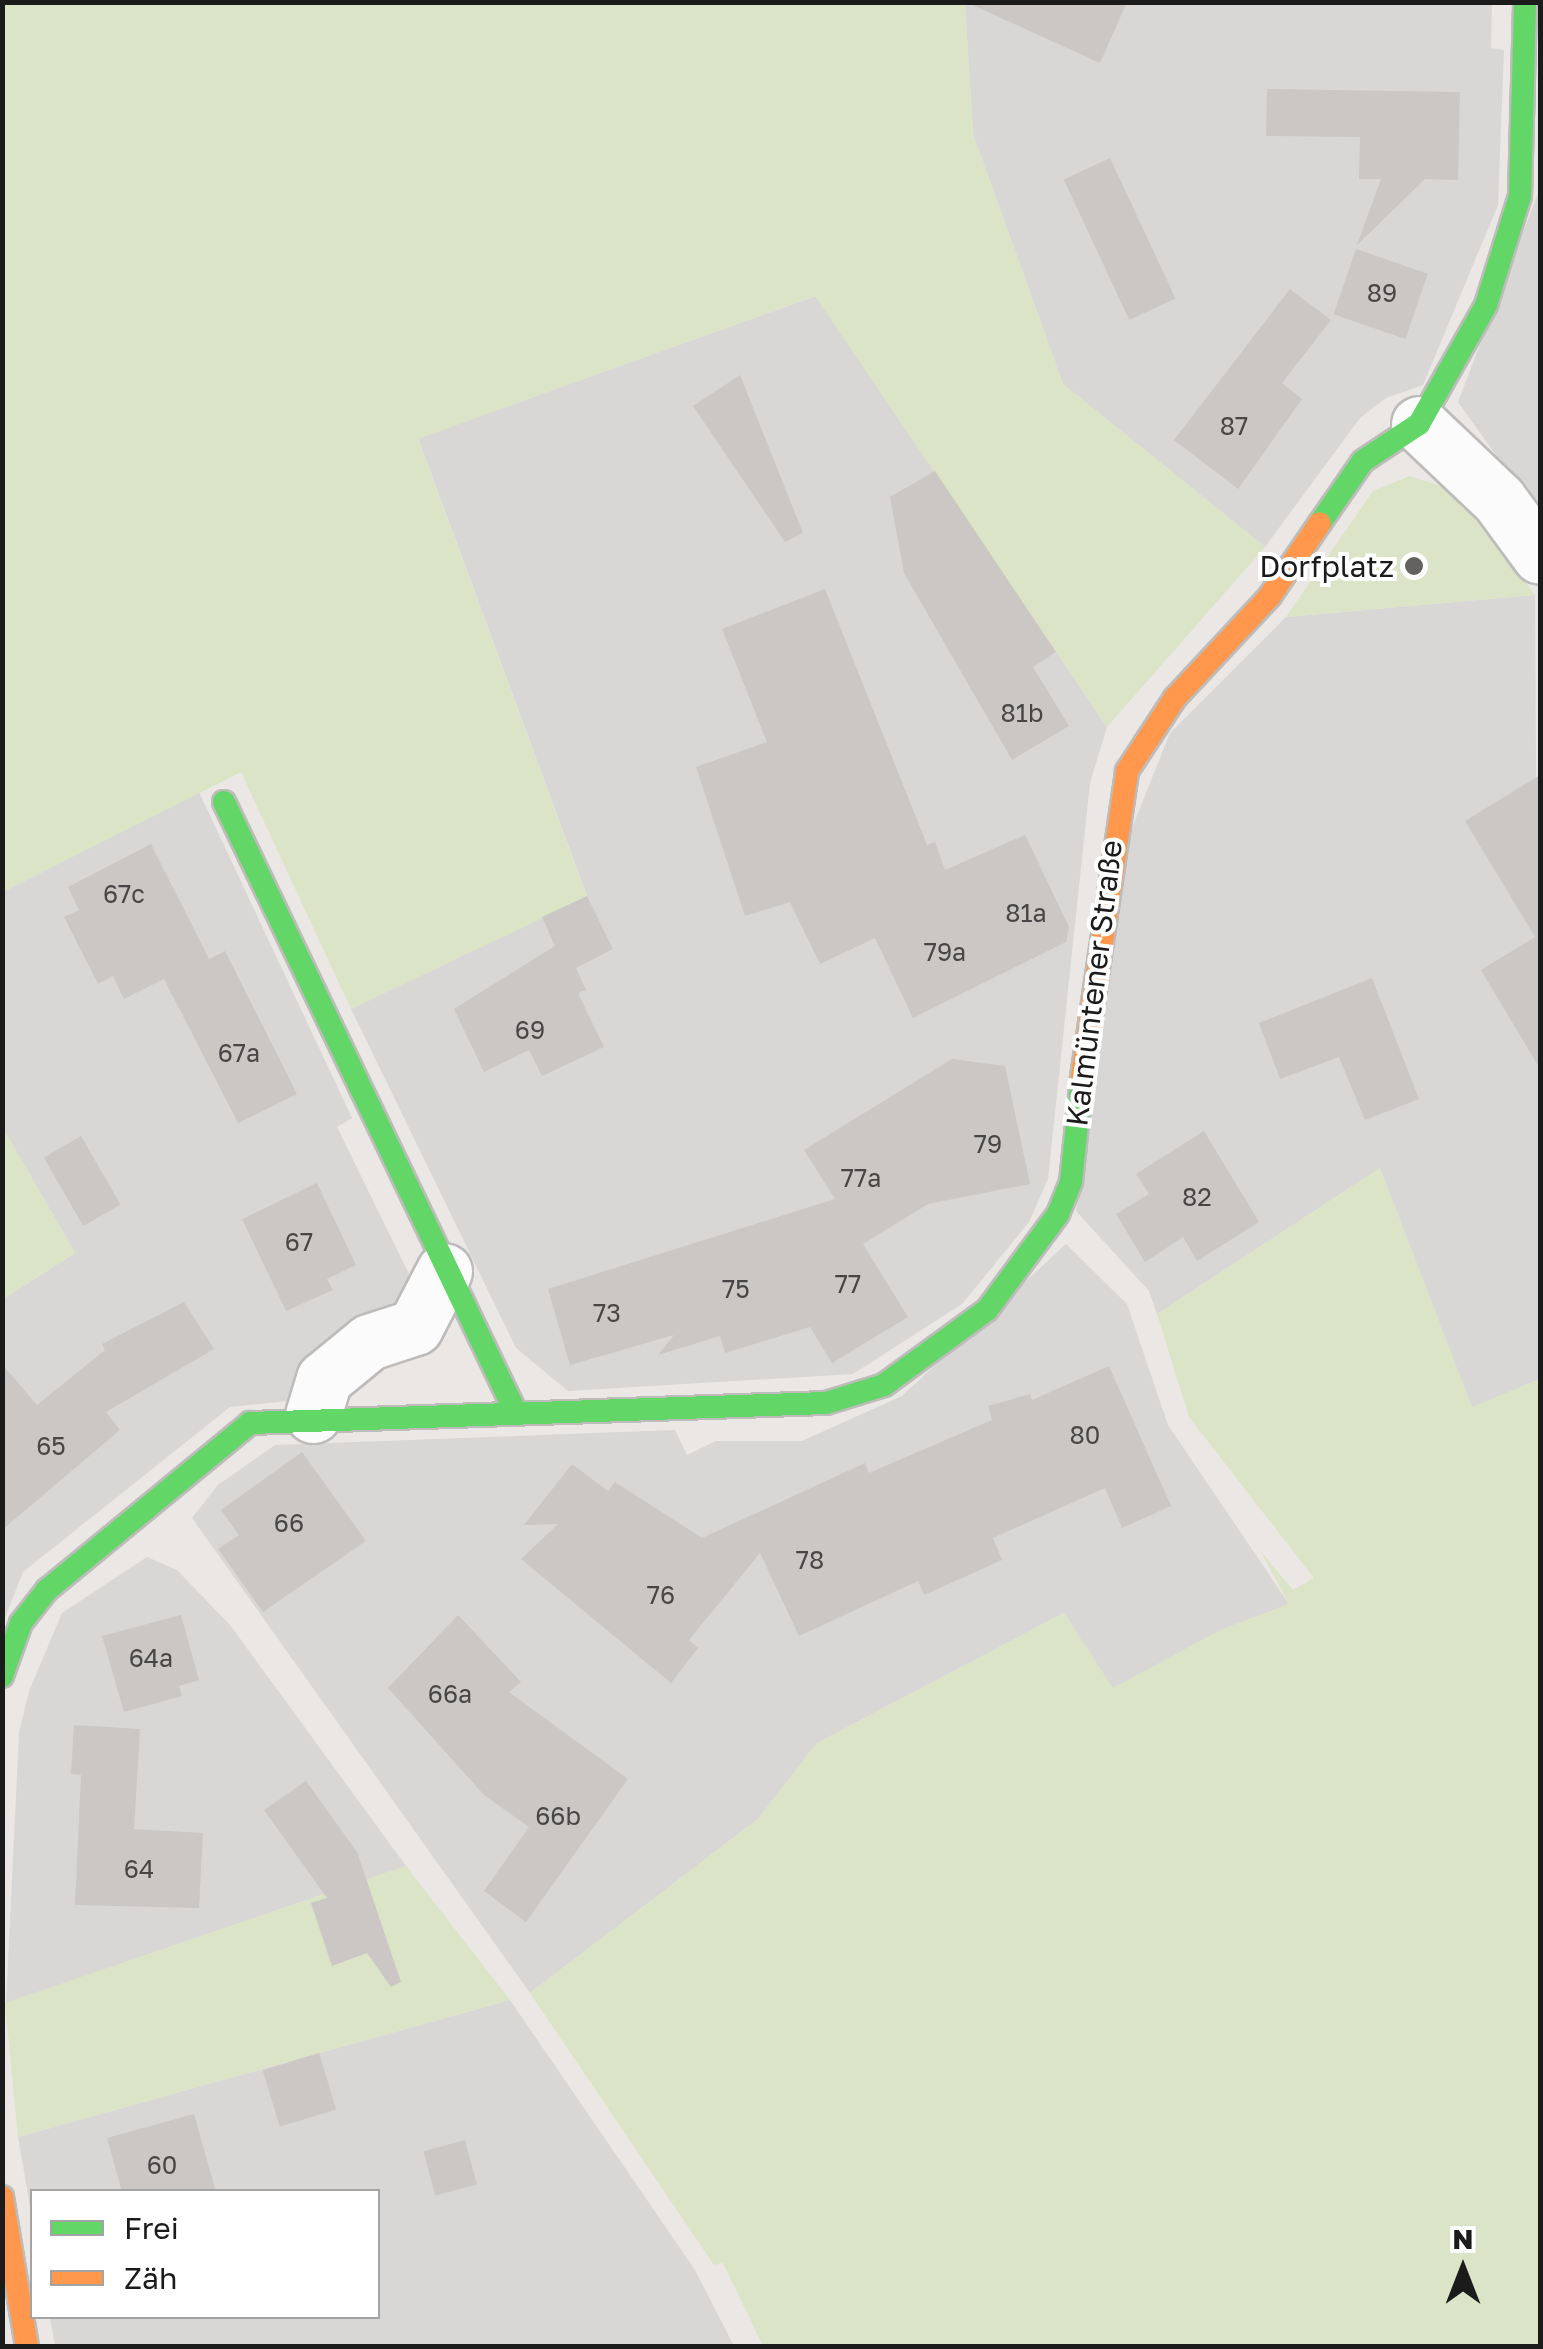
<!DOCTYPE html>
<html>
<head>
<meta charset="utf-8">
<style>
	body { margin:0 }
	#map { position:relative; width:1543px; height:2349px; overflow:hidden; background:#eae7e4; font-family:"Golos Text",sans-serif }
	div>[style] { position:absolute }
	.residential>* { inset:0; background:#d9d7d5 }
	.grass>* { inset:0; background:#dbe4c6 }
	.building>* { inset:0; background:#cac7c5; transform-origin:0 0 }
	.roads { filter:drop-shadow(2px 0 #bdbcba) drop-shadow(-2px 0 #bdbcba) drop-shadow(0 2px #bdbcba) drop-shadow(0 -2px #bdbcba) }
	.street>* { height:55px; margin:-27.5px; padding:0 27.5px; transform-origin:27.5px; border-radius:27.5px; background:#fcfbfb }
	.fast>* { height:22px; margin:-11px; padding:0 11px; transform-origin:11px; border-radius:11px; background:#63d668 }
	.slow>* { height:22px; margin:-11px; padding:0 11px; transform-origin:11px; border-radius:11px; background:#ff974d }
	.dots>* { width:28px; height:28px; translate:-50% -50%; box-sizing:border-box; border:5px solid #fff; border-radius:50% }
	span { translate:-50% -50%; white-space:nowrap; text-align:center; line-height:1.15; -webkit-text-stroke:8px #fff; paint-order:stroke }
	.number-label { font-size:25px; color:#474646 }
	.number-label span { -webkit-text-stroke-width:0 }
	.poi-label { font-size:30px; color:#1b1b1b }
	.right { translate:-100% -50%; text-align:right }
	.street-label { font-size:30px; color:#1b1b1b }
	.frame { position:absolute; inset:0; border:5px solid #1b1b1b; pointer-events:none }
	.legend { position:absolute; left:30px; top:2189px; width:350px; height:130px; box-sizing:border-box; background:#fff; border:2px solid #a4a4a4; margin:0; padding:12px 18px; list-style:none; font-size:30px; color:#1b1b1b }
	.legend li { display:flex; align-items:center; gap:20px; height:50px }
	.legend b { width:50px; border:2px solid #a4a4a4 }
	.north { position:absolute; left:1413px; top:2219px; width:100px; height:100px; -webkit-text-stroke:8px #fff; paint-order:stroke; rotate:0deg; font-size:28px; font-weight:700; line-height:40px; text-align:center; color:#1b1b1b }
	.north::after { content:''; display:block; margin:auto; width:35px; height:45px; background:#1b1b1b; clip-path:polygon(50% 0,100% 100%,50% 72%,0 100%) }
</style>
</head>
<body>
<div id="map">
	<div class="residential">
		<div style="clip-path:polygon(965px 3px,1492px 3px,1491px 48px,1504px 50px,1498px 205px,1423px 385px,1386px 398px,1360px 418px,1265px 547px,1063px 384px,973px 134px)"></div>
		<div style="clip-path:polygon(1540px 188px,1540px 517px,1458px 402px)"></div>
		<div style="clip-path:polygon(816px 296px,1107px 727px,1090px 783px,1048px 1179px,1029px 1222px,962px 1304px,853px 1374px,568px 1391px,516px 1348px,351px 1009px,587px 896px,418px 438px)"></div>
		<div style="clip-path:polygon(1535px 595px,1540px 1379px,1472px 1408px,1380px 1168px,1157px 1314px,1149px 1291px,1076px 1211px,1130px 833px,1170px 733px,1286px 617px)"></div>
		<div style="clip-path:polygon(199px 792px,352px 1118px,337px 1127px,411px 1278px,395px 1315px,289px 1401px,230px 1407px,23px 1572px,3px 1623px,3px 1299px,75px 1253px,3px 1128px,3px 892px)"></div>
		<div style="clip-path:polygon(1066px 1244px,1127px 1304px,1168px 1425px,1289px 1604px,1221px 1630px,1112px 1689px,1064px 1613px,817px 1743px,758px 1819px,530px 1993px,192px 1518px,218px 1485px,275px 1445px,675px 1430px,687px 1455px,716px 1441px,802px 1441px,902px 1396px)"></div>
		<div style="clip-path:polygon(147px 1557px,177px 1570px,230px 1625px,406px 1866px,6px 2003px,19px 1733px,29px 1691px,62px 1613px)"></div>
		<div style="clip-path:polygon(510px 2000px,695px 2270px,734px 2346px,55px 2346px,50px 2317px,378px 2316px,378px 2192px,32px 2192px,32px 2218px,18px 2137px)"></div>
	</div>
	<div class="grass">
		<div style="clip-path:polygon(3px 3px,965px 3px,973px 134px,1063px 384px,1265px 547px,1107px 727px,815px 296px,418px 439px,587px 897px,351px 1009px,241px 772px,3px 892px)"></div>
		<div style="clip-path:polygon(1410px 476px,1459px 492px,1535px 595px,1286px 617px,1373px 491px)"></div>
		<div style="clip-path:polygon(3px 1128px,75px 1253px,3px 1299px,2px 1299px)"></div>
		<div style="clip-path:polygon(1380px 1168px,1472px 1407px,1540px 1379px,1540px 2346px,763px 2346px,723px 2263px,714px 2265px,530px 1993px,758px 1819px,817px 1743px,1064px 1613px,1113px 1688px,1221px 1630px,1289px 1604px,1261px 1552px,1293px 1590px,1314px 1578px,1189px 1417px,1157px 1314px)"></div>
		<div style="clip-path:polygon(406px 1866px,510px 2000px,18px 2137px,5px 2003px)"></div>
	</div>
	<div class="building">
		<div style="clip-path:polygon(966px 2px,1127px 2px,1100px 63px)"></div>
		<div style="clip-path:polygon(1267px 89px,1460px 92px,1458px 180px,1425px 179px,1357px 245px,1381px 179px,1359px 179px,1360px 137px,1266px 136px)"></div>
		<div style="left:1110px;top:158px;width:155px;height:51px;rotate:65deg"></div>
		<div style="left:1356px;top:249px;width:76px;height:69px;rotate:19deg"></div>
		<div style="clip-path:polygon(1290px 289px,1331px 320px,1282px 383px,1302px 399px,1238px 489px,1174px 440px)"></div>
		<div style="clip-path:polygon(740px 375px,803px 533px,785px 542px,693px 406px)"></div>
		<div style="clip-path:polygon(935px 471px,1056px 652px,1033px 667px,1069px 726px,1012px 760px,904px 573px,890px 497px)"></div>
		<div style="clip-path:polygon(825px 589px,927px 845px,935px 842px,945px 870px,1025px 835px,1069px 927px,1066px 942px,913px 1018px,875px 938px,820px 964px,790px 902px,745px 916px,696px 767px,767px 742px,722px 629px)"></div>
		<div style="clip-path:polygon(1540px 775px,1540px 1069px,1481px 970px,1535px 937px,1465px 821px)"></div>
		<div style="clip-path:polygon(151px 844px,209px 959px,225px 951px,297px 1094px,238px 1123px,164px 979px,124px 999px,113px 976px,98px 984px,64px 917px,79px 910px,68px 887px)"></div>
		<div style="clip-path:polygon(587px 896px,613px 949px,576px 968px,586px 990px,578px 993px,604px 1047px,542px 1076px,529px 1050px,484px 1072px,454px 1009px,555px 946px,542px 917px)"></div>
		<div style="clip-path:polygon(1372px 978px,1419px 1099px,1365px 1120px,1339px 1057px,1280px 1079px,1259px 1023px)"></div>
		<div style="clip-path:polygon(952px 1059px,1005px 1066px,1030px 1184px,928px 1204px,863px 1244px,908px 1317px,832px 1363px,810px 1327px,725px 1353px,720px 1336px,658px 1355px,674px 1335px,570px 1365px,548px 1289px,835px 1199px,804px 1150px)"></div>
		<div style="clip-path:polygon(1204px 1131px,1259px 1222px,1197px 1261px,1183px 1237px,1145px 1262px,1116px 1214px,1149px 1194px,1136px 1174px)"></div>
		<div style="left:81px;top:1136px;width:79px;height:43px;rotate:60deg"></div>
		<div style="clip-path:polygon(317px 1183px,356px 1265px,327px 1279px,333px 1290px,286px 1311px,242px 1219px)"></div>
		<div style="clip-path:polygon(184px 1302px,214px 1349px,106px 1412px,120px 1430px,2px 1530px,2px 1364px,37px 1405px,105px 1350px,102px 1344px)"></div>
		<div style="clip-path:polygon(1109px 1366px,1171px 1506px,1122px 1528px,1105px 1488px,993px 1538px,1002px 1560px,924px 1595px,918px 1581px,799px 1636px,760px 1553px,689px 1640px,698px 1648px,671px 1683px,521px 1559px,558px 1524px,524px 1525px,572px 1464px,608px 1491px,615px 1482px,702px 1538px,865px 1463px,869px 1473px,992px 1420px,988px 1406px,1030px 1394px,1032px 1400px)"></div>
		<div style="clip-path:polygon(302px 1452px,366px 1541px,263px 1612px,218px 1549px,239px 1535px,221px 1510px)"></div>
		<div style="clip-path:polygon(181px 1615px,199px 1680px,179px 1686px,182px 1696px,124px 1712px,102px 1636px)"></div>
		<div style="clip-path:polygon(458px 1615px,521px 1682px,509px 1692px,628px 1779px,526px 1922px,484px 1891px,529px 1827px,484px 1795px,388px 1688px)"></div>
		<div style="clip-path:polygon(74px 1725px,140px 1729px,134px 1829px,203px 1833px,199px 1908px,75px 1905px,81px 1775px,71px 1774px)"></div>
		<div style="clip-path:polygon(306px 1781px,357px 1852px,401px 1982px,391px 1987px,367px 1953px,332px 1966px,311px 1903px,327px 1898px,264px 1810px)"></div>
		<div style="left:319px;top:2053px;width:59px;height:59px;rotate:73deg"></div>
		<div style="clip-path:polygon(194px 2114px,216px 2192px,122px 2192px,107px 2138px)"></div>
		<div style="left:465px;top:2140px;width:46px;height:43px;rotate:75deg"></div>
	</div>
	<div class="roads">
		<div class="street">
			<div style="left:1419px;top:424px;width:110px;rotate:43.5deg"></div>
			<div style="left:1499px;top:500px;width:69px;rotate:53.8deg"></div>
			<div style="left:313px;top:1415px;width:38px;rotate:-73deg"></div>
			<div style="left:324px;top:1379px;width:58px;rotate:-39.4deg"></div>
			<div style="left:369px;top:1342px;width:48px;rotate:-18.1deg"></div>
			<div style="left:415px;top:1327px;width:63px;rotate:-62.6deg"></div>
		</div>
		<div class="fast">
			<div style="left:1320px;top:523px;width:75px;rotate:-55.3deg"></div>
			<div style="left:1363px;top:461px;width:67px;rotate:-33.5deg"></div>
			<div style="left:1419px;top:424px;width:137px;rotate:-60.6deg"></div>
			<div style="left:1486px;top:305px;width:114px;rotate:-72.7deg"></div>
			<div style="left:1520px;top:196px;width:194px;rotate:-88.5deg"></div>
			<div style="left:224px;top:802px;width:677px;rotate:64.46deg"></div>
			<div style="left:2px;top:1676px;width:56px;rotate:-70.3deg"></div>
			<div style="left:21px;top:1623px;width:42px;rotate:-51.8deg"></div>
			<div style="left:47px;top:1590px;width:263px;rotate:-39.4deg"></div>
			<div style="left:250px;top:1423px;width:576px;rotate:-1.99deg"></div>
			<div style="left:826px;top:1403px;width:61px;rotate:-17.2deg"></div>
			<div style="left:884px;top:1385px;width:127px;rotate:-36.1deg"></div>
			<div style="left:987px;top:1310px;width:119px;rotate:-53.5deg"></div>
			<div style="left:1058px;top:1214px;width:35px;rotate:-68deg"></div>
			<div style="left:1071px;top:1182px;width:106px;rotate:-84deg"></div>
		</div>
		<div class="slow">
			<div style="left:1082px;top:1077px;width:309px;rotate:-81.6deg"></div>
			<div style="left:1127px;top:771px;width:87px;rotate:-56.7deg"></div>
			<div style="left:1175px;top:698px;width:139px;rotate:-47deg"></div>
			<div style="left:1270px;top:596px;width:88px;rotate:-55.6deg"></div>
			<div style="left:2px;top:2197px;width:151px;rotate:80.5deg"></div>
		</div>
	</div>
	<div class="dots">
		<div style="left:1414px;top:566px;background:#636261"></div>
	</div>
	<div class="number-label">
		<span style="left:1382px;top:293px">89</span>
		<span style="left:1234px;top:426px">87</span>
		<span style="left:1022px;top:713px">81b</span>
		<span style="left:124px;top:894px">67c</span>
		<span style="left:1026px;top:913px">81a</span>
		<span style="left:945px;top:952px">79a</span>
		<span style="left:530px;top:1030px">69</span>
		<span style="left:239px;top:1053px">67a</span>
		<span style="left:988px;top:1144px">79</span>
		<span style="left:861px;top:1178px">77a</span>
		<span style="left:1197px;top:1197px">82</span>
		<span style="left:299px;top:1242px">67</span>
		<span style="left:848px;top:1284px">77</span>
		<span style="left:736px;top:1289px">75</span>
		<span style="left:607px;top:1313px">73</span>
		<span style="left:1085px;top:1435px">80</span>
		<span style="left:51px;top:1446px">65</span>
		<span style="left:289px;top:1523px">66</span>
		<span style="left:810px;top:1560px">78</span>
		<span style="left:661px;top:1595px">76</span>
		<span style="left:151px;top:1658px">64a</span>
		<span style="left:450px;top:1694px">66a</span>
		<span style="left:558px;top:1816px">66b</span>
		<span style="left:139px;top:1869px">64</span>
		<span style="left:162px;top:2165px">60</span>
	</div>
	<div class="poi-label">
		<span class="right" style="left:1394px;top:566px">Dorfplatz</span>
	</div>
	<div class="street-label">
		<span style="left:1094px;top:983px;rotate:-83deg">Kalmüntener Straße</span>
	</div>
	<div class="frame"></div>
	<ul class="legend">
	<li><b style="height:12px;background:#63d668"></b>Frei</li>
	<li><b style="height:12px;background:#ff974d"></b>Zäh</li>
	</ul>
	<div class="north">N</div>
</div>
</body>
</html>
